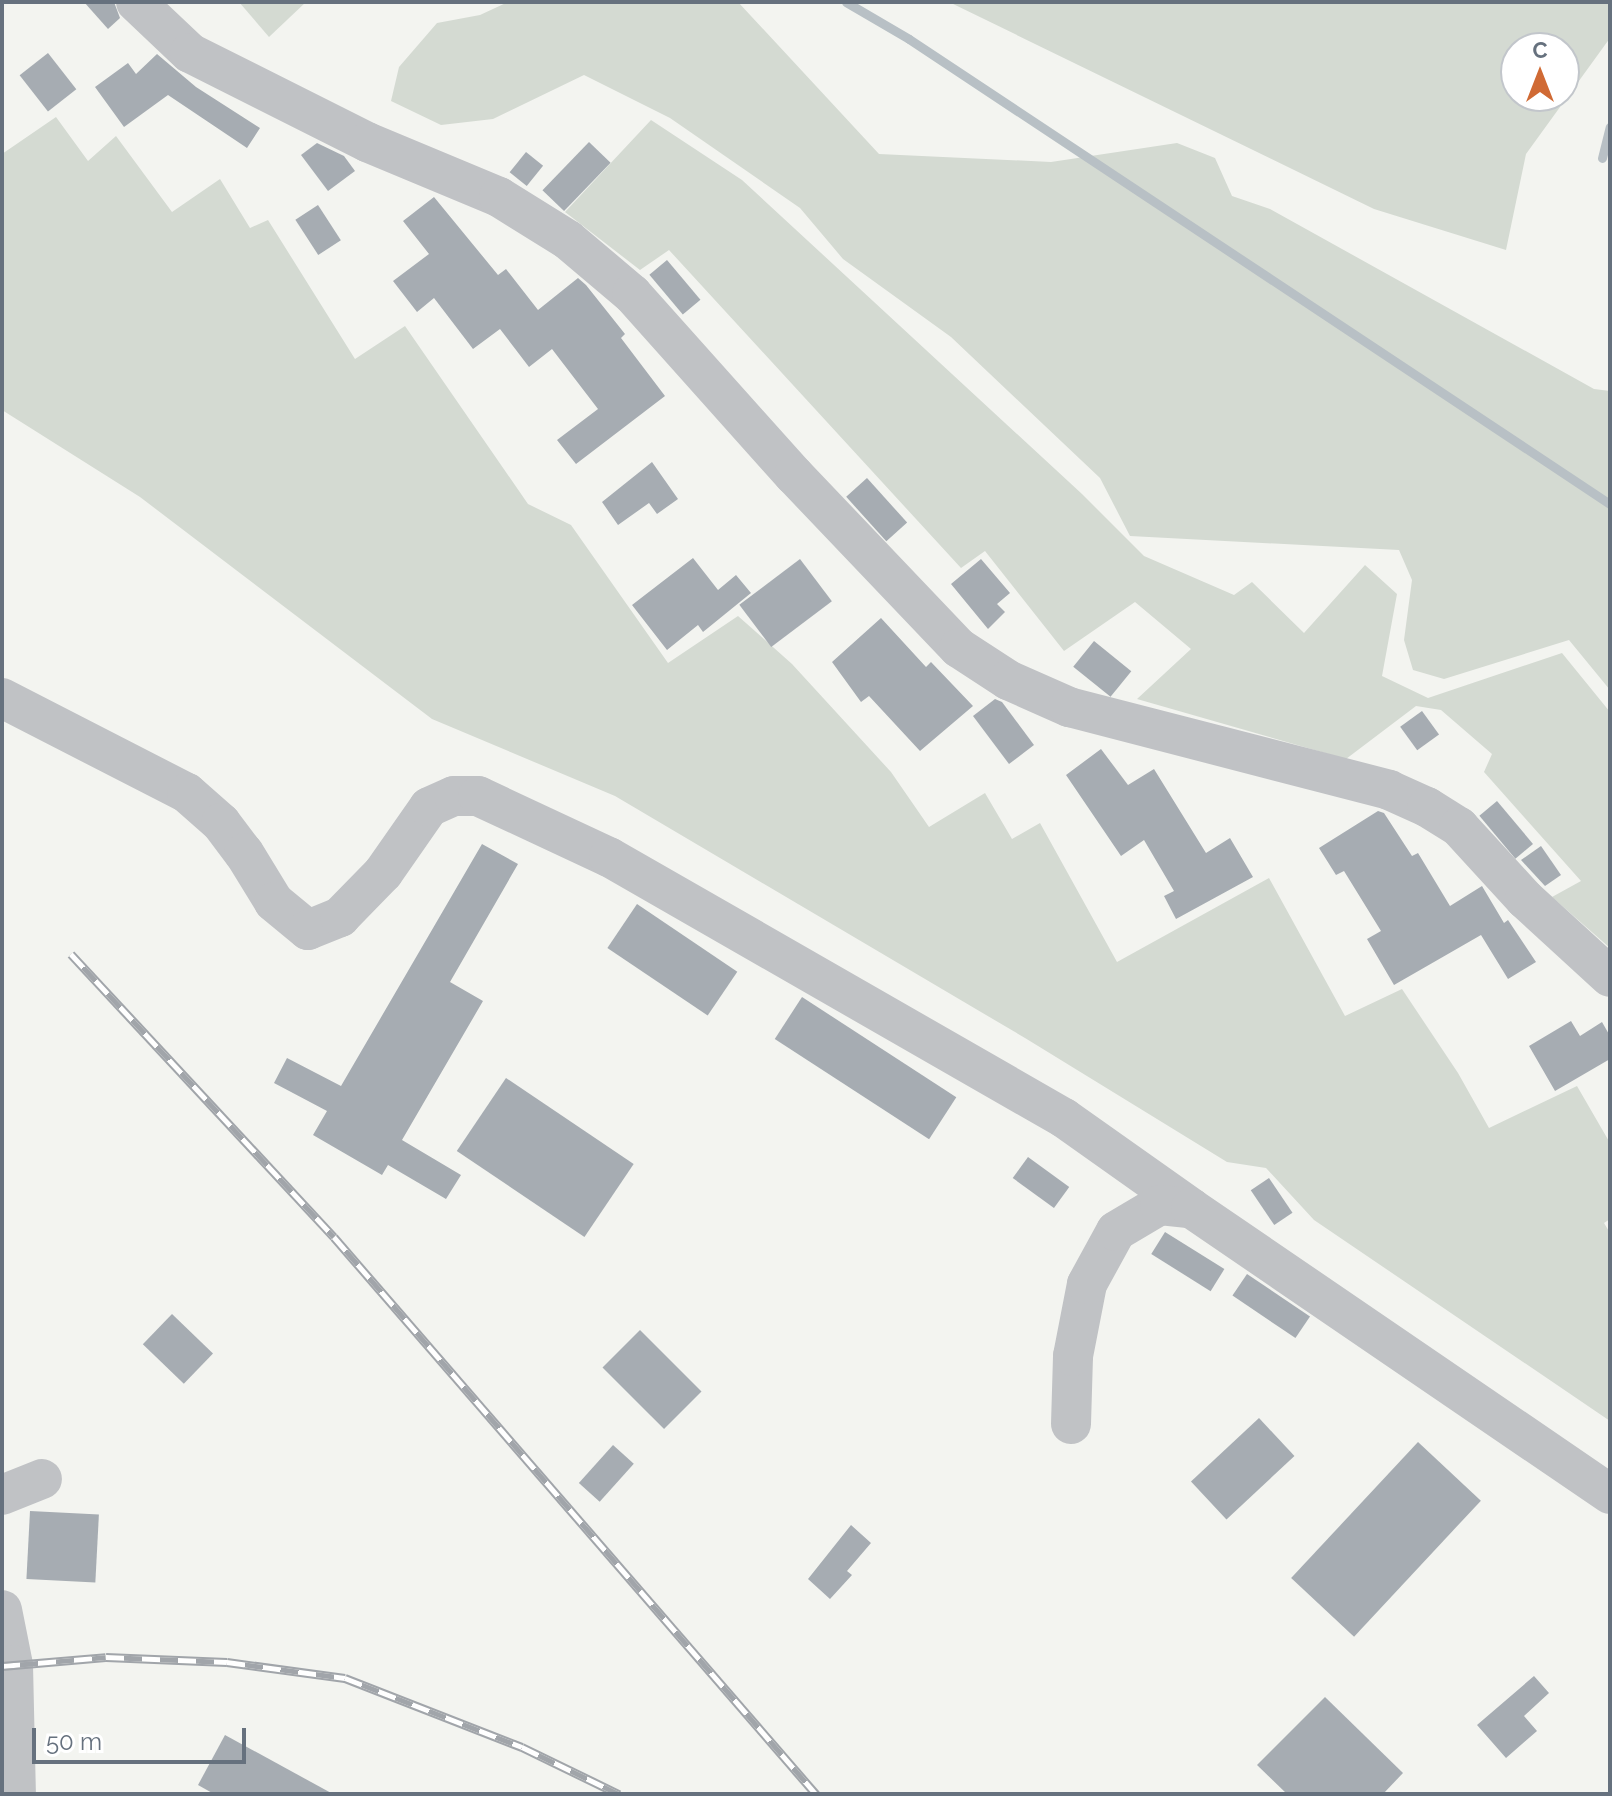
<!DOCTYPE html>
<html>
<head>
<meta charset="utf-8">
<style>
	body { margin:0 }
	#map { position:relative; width:1612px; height:1796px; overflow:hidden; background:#f3f4f0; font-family:Raleway,sans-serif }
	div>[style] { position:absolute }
	.green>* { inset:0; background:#d4dad2 }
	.stream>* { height:9px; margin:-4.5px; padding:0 4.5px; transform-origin:4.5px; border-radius:4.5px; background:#b8c0c5 }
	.building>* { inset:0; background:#a6acb2; transform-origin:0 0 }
	.minor>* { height:40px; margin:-20px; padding:0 20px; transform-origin:20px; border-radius:20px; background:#c0c2c5 }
	.rail>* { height:9px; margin-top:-4.5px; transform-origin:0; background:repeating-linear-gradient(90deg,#fff 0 18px,#a1a5aa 0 36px); box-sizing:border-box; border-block:2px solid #a1a5aa }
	span { translate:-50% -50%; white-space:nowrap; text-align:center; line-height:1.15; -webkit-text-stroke:8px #fff; paint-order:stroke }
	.frame { position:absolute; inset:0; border:4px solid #66717e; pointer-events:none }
	.north { position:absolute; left:1500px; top:32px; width:80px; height:80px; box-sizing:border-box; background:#fff; border:2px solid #c2c6cb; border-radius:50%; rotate:0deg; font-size:22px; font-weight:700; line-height:32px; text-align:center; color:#66717e }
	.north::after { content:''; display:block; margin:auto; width:28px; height:36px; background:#d06a34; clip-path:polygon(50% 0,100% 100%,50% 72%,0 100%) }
	.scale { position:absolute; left:32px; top:1728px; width:214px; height:36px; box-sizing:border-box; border:4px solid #66717e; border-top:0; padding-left:10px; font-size:24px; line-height:28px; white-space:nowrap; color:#66717e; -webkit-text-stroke:6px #fff; paint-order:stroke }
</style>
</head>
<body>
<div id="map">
	<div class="green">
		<div style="clip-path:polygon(239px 2px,306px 2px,269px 37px)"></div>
		<div style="clip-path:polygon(508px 2px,738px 2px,879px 154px,1051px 162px,1177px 143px,1215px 158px,1232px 196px,1270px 209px,1594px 389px,1610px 391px,1610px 690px,1569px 640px,1444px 679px,1413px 670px,1404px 640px,1412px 580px,1399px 550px,1130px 536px,1100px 478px,951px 337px,843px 259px,800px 208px,670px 118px,584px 75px,493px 119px,441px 125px,391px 101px,399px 67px,437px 23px,480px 15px)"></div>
		<div style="clip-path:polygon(evenodd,949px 2px,1610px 2px,1610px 38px,1526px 154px,1506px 250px,1374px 209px,949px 2px,1564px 48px,1564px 96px,1516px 96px,1516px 48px,1564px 48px)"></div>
		<div style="clip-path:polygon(56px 117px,88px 161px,116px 136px,172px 212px,220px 179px,250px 228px,268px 220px,355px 359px,405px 326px,528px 504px,571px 525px,668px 663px,738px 616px,792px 664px,891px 772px,929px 827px,985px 793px,1012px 839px,1040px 823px,1117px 962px,1269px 878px,1345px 1016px,1402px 989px,1458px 1073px,1489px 1128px,1577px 1086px,1610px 1143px,1610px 1219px,1604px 1223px,1610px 1233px,1610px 1421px,1314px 1220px,1266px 1168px,1227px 1162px,1025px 1038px,615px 796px,432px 719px,140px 497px,2px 410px,2px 154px)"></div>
		<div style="clip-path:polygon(651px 120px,742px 180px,1082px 494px,1144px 556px,1234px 595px,1252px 582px,1304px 633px,1365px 565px,1397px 594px,1382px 676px,1428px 698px,1562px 653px,1610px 712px,1610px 948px,1552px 897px,1581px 881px,1484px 772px,1492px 754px,1441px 710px,1416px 706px,1346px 759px,1137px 699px,1191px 649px,1135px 602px,1064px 651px,985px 551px,961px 568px,669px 250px,640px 270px,565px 212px)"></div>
	</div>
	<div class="stream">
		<div style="left:846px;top:2px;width:73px;rotate:30.4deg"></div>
		<div style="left:909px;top:39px;width:841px;rotate:33.56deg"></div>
		<div style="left:1602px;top:158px;width:32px;rotate:-76deg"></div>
	</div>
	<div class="building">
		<div style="clip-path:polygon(84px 2px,114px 2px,120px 18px,108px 29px)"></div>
		<div style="left:48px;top:53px;width:46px;height:36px;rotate:52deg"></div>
		<div style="clip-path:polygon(157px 54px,196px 87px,260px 128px,247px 148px,168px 95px,124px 127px,95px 87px,128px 63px,136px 74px)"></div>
		<div style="left:589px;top:142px;width:30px;height:67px;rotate:44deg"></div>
		<div style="clip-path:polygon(317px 143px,344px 156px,355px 171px,328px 191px,301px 155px)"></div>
		<div style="left:526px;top:152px;width:22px;height:26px;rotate:39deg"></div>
		<div style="clip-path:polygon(434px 197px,498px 275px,506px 269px,538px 310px,578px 278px,586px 285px,625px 334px,621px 338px,665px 396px,576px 464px,557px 440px,598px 409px,552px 349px,529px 367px,500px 329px,473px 349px,434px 298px,417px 312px,393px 281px,429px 254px,403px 221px)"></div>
		<div style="left:318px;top:205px;width:42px;height:27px;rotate:57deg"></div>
		<div style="left:667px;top:260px;width:52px;height:23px;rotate:50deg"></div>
		<div style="clip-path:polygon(652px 462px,678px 499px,657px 514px,649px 503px,618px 525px,602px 502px)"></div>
		<div style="left:867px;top:478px;width:60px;height:28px;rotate:48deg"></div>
		<div style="clip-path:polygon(693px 558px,718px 590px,736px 575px,751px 593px,703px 632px,698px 625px,667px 650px,632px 605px)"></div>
		<div style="left:800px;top:559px;width:53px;height:76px;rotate:53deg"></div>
		<div style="clip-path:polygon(981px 559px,1010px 593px,997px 604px,1005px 612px,988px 629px,951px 584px)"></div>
		<div style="clip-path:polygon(881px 618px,926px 667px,931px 662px,973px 706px,920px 751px,869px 696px,861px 702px,832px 662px)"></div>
		<div style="left:1094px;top:641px;width:48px;height:33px;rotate:39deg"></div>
		<div style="clip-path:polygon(995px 699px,1002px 702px,1034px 745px,1009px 764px,973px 716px)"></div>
		<div style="left:1422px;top:711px;width:29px;height:27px;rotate:54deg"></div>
		<div style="clip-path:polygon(1101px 749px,1128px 785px,1154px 769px,1206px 853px,1230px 838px,1253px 877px,1176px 919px,1164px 896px,1174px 891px,1144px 840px,1121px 856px,1066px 775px)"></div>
		<div style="left:1497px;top:801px;width:56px;height:23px;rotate:50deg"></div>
		<div style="clip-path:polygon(1378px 811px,1384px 813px,1412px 856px,1418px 853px,1450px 906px,1482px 886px,1504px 923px,1508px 920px,1536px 962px,1508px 979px,1481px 935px,1394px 985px,1367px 939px,1381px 931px,1344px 871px,1336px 875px,1319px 848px)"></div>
		<div style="clip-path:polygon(482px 844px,518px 864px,450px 982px,483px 1001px,402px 1140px,461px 1175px,446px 1199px,388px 1165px,382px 1175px,313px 1135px,327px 1111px,274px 1083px,287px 1058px,341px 1086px)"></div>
		<div style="clip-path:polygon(1541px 846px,1561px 875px,1545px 886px,1521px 860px)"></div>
		<div style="left:637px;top:904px;width:121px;height:53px;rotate:34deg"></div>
		<div style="left:802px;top:997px;width:184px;height:50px;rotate:33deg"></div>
		<div style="clip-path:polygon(1571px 1021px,1580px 1036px,1602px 1022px,1610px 1036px,1610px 1059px,1555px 1091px,1529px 1046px)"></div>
		<div style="left:506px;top:1078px;width:154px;height:88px;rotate:34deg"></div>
		<div style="left:1028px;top:1157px;width:51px;height:26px;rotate:36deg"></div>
		<div style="left:1269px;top:1178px;width:42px;height:22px;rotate:56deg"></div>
		<div style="left:1165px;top:1232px;width:70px;height:26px;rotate:32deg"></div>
		<div style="left:1247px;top:1274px;width:76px;height:26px;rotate:34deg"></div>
		<div style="left:172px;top:1314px;width:57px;height:42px;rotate:44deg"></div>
		<div style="left:640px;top:1330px;width:87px;height:53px;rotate:45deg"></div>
		<div style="left:1259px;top:1418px;width:52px;height:93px;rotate:47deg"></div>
		<div style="left:1418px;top:1442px;width:86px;height:186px;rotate:43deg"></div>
		<div style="left:613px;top:1445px;width:28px;height:51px;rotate:42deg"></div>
		<div style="left:30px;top:1511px;width:69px;height:68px;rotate:3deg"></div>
		<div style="clip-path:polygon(851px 1525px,871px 1543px,847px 1571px,852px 1575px,830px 1599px,808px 1579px)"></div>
		<div style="clip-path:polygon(1534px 1676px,1549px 1693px,1524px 1716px,1537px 1731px,1506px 1758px,1477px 1725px)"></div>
		<div style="clip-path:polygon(1325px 1697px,1403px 1773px,1383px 1794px,1287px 1794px,1257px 1765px)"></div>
		<div style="clip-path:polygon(225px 1735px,333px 1794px,214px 1794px,198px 1785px)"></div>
	</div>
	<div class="minor">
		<div style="left:136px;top:2px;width:74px;rotate:43.4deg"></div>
		<div style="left:190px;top:53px;width:198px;rotate:26.7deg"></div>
		<div style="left:367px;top:142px;width:143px;rotate:22.6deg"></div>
		<div style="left:499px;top:197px;width:81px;rotate:31.9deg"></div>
		<div style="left:568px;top:240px;width:84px;rotate:40.2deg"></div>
		<div style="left:632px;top:294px;width:243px;rotate:48.2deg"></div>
		<div style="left:794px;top:475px;width:239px;rotate:46.4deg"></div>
		<div style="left:959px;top:648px;width:59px;rotate:33.1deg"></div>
		<div style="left:1008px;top:680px;width:67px;rotate:23.9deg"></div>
		<div style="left:1069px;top:707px;width:331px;rotate:14.5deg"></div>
		<div style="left:1389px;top:790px;width:42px;rotate:24.1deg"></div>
		<div style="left:1427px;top:807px;width:38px;rotate:32deg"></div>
		<div style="left:1459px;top:827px;width:98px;rotate:47.5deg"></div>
		<div style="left:1525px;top:899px;width:115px;rotate:42.5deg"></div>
		<div style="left:2px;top:698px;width:208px;rotate:27.2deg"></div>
		<div style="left:187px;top:793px;width:45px;rotate:41.4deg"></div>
		<div style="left:221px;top:823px;width:38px;rotate:53deg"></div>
		<div style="left:244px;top:853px;width:57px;rotate:58.5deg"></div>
		<div style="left:274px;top:902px;width:44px;rotate:39.5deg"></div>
		<div style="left:308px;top:930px;width:35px;rotate:-22deg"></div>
		<div style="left:340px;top:917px;width:62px;rotate:-45.7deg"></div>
		<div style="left:383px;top:873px;width:80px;rotate:-55.1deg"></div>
		<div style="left:429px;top:807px;width:27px;rotate:-24deg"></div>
		<div style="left:454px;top:796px;width:24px"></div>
		<div style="left:478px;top:796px;width:145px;rotate:25deg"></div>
		<div style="left:609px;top:857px;width:525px;rotate:29.84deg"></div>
		<div style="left:1064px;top:1118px;width:156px;rotate:35.3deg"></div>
		<div style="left:1071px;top:1424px;width:68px;rotate:-88.3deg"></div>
		<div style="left:1073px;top:1356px;width:73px;rotate:-79deg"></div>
		<div style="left:1087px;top:1284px;width:60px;rotate:-61.3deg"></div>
		<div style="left:1116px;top:1231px;width:51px;rotate:-30.6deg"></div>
		<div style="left:1160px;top:1205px;width:31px;rotate:6deg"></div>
		<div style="left:1191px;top:1208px;width:507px;rotate:34.32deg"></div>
		<div style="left:2px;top:1495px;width:43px;rotate:-21.8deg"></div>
		<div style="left:2px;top:1610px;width:56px;rotate:78.7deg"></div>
		<div style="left:13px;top:1665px;width:129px;rotate:88.7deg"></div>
	</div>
	<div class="rail">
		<div style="left:71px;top:954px;width:386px;rotate:47.1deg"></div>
		<div style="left:334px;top:1237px;width:737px;rotate:49.13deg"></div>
		<div style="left:2px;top:1666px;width:104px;rotate:-4.9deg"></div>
		<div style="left:106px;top:1657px;width:121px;rotate:2.4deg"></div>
		<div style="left:227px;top:1662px;width:119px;rotate:7.7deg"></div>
		<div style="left:345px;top:1678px;width:190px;rotate:21.3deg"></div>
		<div style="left:522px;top:1747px;width:108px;rotate:25.9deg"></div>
	</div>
	<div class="frame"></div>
	<div class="north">С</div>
	<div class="scale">50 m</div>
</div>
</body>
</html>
